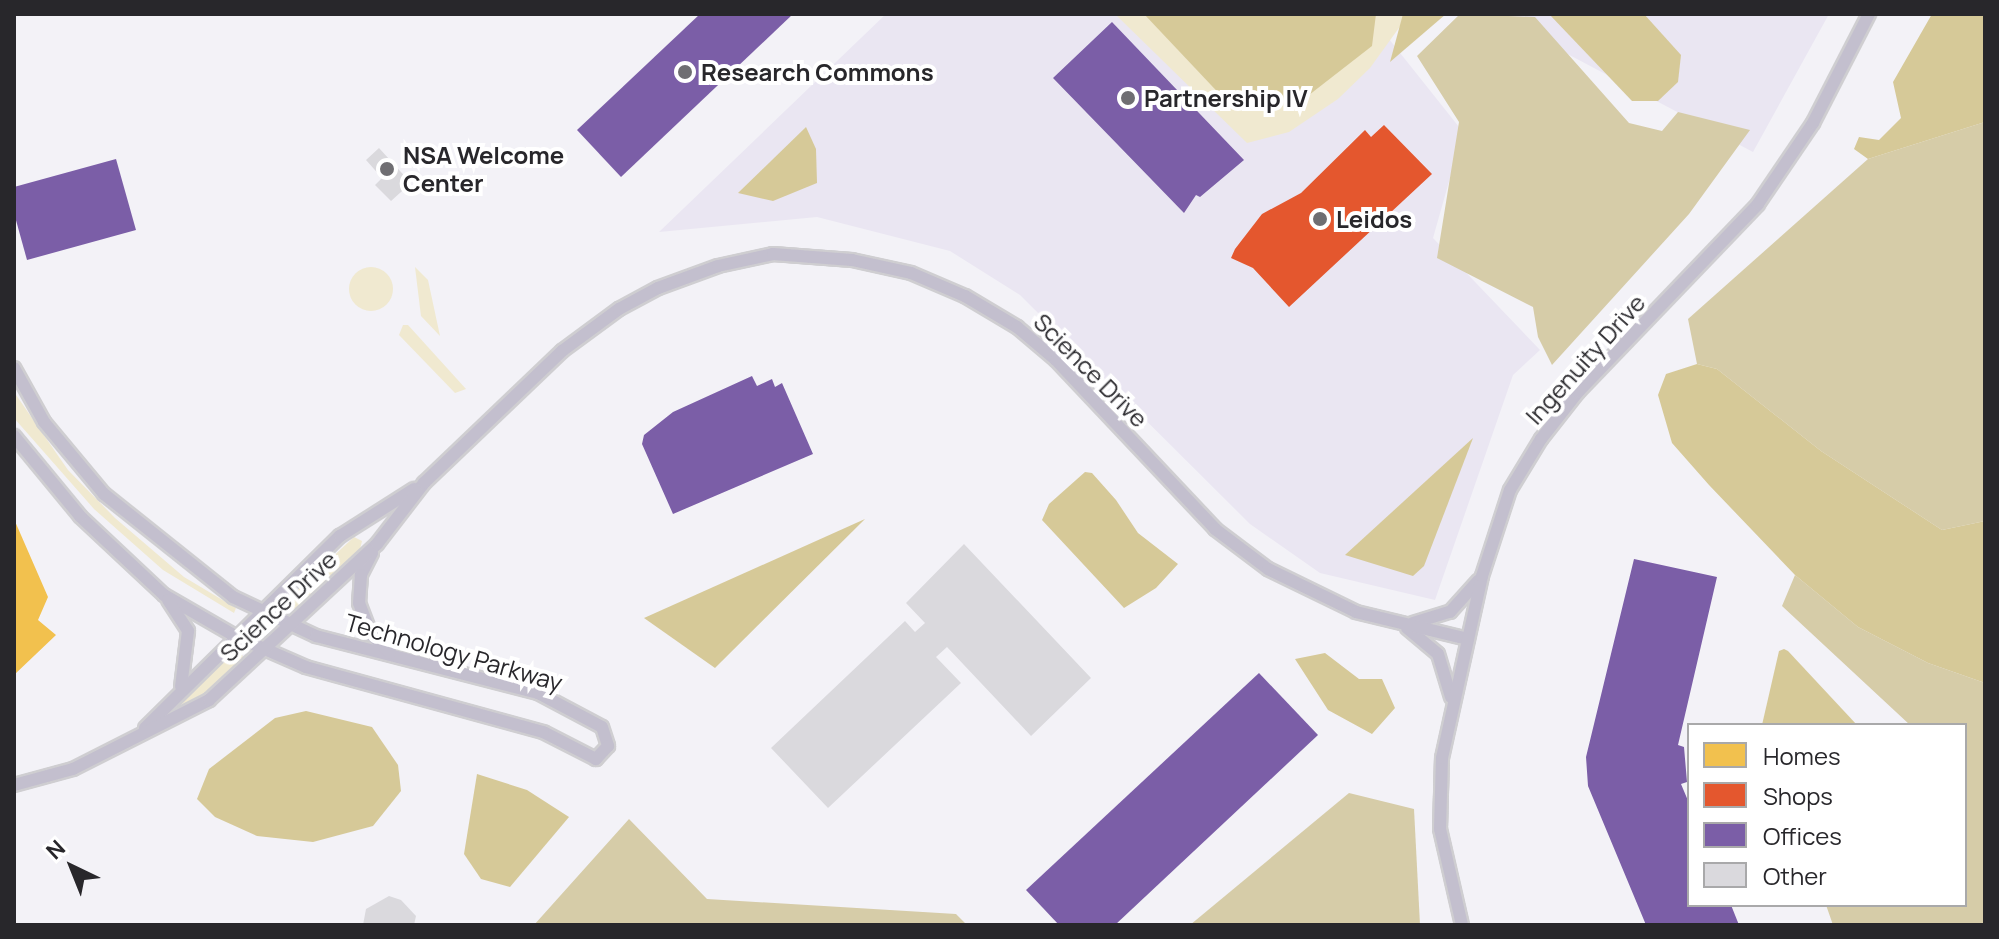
<!DOCTYPE html>
<html>
<head>
<meta charset="utf-8">
<style>
	body { margin:0 }
	#map { position:relative; width:1999px; height:939px; overflow:hidden; background:#f3f2f7; font-family:Manrope,sans-serif }
	div>[style] { position:absolute }
	.built>* { inset:0; background:#eae6f2 }
	.green>* { inset:0; background:#f0e9d0 }
	.round { border-radius:50% }
	.forest>* { inset:0; background:#d6cca8 }
	.water>* { inset:0; background:#d6c998 }
	.homes>* { inset:0; background:#f2c14e }
	.shops>* { inset:0; background:#e4572e }
	.offices>* { inset:0; background:#7b5ea7 }
	.building>* { inset:0; background:#dad9dd }
	.roads { filter:drop-shadow(2px 0 #cfced1) drop-shadow(-2px 0 #cfced1) drop-shadow(0 2px #cfced1) drop-shadow(0 -2px #cfced1) }
	.street>* { height:12px; margin:-6px; padding:0 6px; transform-origin:6px; border-radius:6px; background:#c3bfce }
	.dots>* { width:22px; height:22px; translate:-50% -50%; box-sizing:border-box; border:4px solid #fff; border-radius:50% }
	span { translate:-50% -50%; white-space:nowrap; text-align:center; line-height:1.15; -webkit-text-stroke:8px #fff; paint-order:stroke }
	.poi-label { font-size:24px; color:#28272b; font-weight:700 }
	.left { translate:0 -50%; text-align:left }
	.street-label { font-size:24px; color:#28272b }
	.frame { position:absolute; inset:0; border:16px solid #28272b; pointer-events:none }
	.legend { position:absolute; left:1687px; top:723px; width:280px; height:184px; box-sizing:border-box; background:#fff; border:2px solid #a9a9aa; margin:0; padding:10px 14px; list-style:none; font-size:24px; color:#28272b }
	.legend li { display:flex; align-items:center; gap:16px; height:40px }
	.legend b { width:40px; border:2px solid #a9a9aa }
	.north { position:absolute; left:32px; top:827px; width:80px; height:80px; -webkit-text-stroke:6px #fff; paint-order:stroke; rotate:317deg; font-size:22px; font-weight:700; line-height:32px; text-align:center; color:#28272b }
	.north::after { content:''; display:block; margin:auto; width:28px; height:36px; background:#28272b; clip-path:polygon(50% 0,100% 100%,50% 72%,0 100%) }
</style>
</head>
<body>
<div id="map">
	<div class="built">
		<div style="clip-path:polygon(886px 14px,1149px 14px,1385px 34px,1463px 132px,1433px 238px,1540px 350px,1513px 375px,1435px 600px,1320px 573px,1250px 524px,1020px 295px,950px 251px,817px 217px,659px 232px)"></div>
		<div style="clip-path:polygon(1492px 14px,1829px 14px,1753px 152px)"></div>
	</div>
	<div class="green">
		<div style="clip-path:polygon(1115px 14px,1409px 14px,1370px 68px,1338px 99px,1289px 132px,1247px 143px)"></div>
		<div class="round" style="left:349px;top:267px;width:44px;height:44px"></div>
		<div style="clip-path:polygon(415px 267px,428px 280px,440px 336px,421px 316px)"></div>
		<div style="clip-path:polygon(403px 325px,408px 325px,466px 389px,455px 393px,399px 335px)"></div>
		<div style="clip-path:polygon(14px 392px,68px 470px,115px 518px,184px 577px,236px 608px,234px 613px,163px 570px,94px 509px,14px 418px)"></div>
		<div style="clip-path:polygon(354px 537px,362px 541px,360px 549px,296px 610px,286px 607px,286px 600px)"></div>
		<div style="clip-path:polygon(235px 649px,243px 656px,240px 662px,199px 699px,173px 713px,171px 709px)"></div>
	</div>
	<div class="forest">
		<div style="clip-path:polygon(1460px 14px,1535px 17px,1629px 123px,1662px 131px,1678px 112px,1750px 130px,1689px 214px,1552px 365px,1538px 337px,1533px 307px,1437px 258px,1459px 122px,1417px 56px)"></div>
		<div style="clip-path:polygon(1985px 122px,1985px 521px,1942px 530px,1821px 451px,1717px 369px,1697px 364px,1688px 319px,1868px 159px)"></div>
		<div style="clip-path:polygon(1795px 575px,1858px 627px,1928px 663px,1985px 683px,1985px 925px,1833px 925px,1826px 905px,1965px 905px,1965px 725px,1910px 725px,1782px 606px)"></div>
		<div style="clip-path:polygon(1349px 793px,1414px 809px,1420px 925px,1190px 925px)"></div>
		<div style="clip-path:polygon(629px 819px,707px 899px,956px 914px,967px 925px,534px 925px)"></div>
	</div>
	<div class="water">
		<div style="clip-path:polygon(1144px 14px,1376px 14px,1372px 46px,1309px 95px,1267px 104px,1228px 103px)"></div>
		<div style="clip-path:polygon(1403px 14px,1446px 14px,1390px 62px)"></div>
		<div style="clip-path:polygon(1549px 14px,1644px 14px,1681px 55px,1678px 82px,1658px 101px,1632px 101px)"></div>
		<div style="clip-path:polygon(1932px 14px,1985px 14px,1985px 122px,1868px 159px,1854px 149px,1859px 137px,1879px 140px,1901px 118px,1893px 82px)"></div>
		<div style="clip-path:polygon(806px 127px,816px 149px,817px 183px,773px 201px,738px 193px)"></div>
		<div style="clip-path:polygon(1697px 364px,1717px 369px,1821px 451px,1942px 530px,1985px 521px,1985px 683px,1928px 663px,1858px 627px,1795px 575px,1709px 485px,1672px 443px,1658px 395px,1666px 374px)"></div>
		<div style="clip-path:polygon(1473px 438px,1424px 566px,1413px 576px,1345px 555px)"></div>
		<div style="clip-path:polygon(1085px 472px,1092px 473px,1116px 500px,1138px 533px,1178px 564px,1156px 588px,1124px 608px,1042px 520px,1049px 504px)"></div>
		<div style="clip-path:polygon(865px 519px,715px 668px,644px 618px)"></div>
		<div style="clip-path:polygon(1784px 649px,1788px 651px,1857px 725px,1762px 725px,1779px 651px)"></div>
		<div style="clip-path:polygon(1325px 653px,1359px 679px,1382px 679px,1395px 708px,1372px 734px,1328px 710px,1295px 659px)"></div>
		<div style="clip-path:polygon(306px 711px,372px 727px,398px 765px,401px 791px,373px 826px,313px 842px,257px 836px,215px 817px,197px 799px,209px 769px,275px 718px)"></div>
		<div style="clip-path:polygon(477px 774px,527px 790px,569px 817px,510px 887px,481px 879px,464px 854px)"></div>
	</div>
	<div class="homes">
		<div style="clip-path:polygon(14px 519px,48px 597px,38px 620px,56px 635px,14px 675px)"></div>
	</div>
	<div class="shops">
		<div style="clip-path:polygon(1384px 125px,1432px 174px,1289px 307px,1253px 268px,1231px 258px,1235px 249px,1262px 214px,1301px 193px,1365px 130px,1371px 137px)"></div>
	</div>
	<div class="offices">
		<div style="clip-path:polygon(700px 14px,793px 14px,621px 177px,577px 130px)"></div>
		<div style="clip-path:polygon(1112px 22px,1244px 160px,1200px 197px,1196px 195px,1184px 213px,1053px 78px)"></div>
		<div style="clip-path:polygon(116px 159px,136px 230px,27px 260px,14px 213px,14px 187px)"></div>
		<div style="clip-path:polygon(752px 376px,757px 386px,772px 379px,775px 387px,782px 383px,813px 454px,673px 514px,642px 444px,644px 435px,673px 412px)"></div>
		<div style="clip-path:polygon(1634px 559px,1717px 577px,1678px 745px,1684px 747px,1687px 782px,1681px 784px,1689px 803px,1689px 905px,1731px 905px,1739px 925px,1646px 925px,1588px 786px,1586px 757px)"></div>
		<div style="clip-path:polygon(1259px 673px,1318px 735px,1115px 925px,1059px 925px,1026px 890px)"></div>
	</div>
	<div class="building">
		<div style="clip-path:polygon(379px 148px,411px 183px,391px 201px,375px 185px,382px 178px,366px 160px)"></div>
		<div style="clip-path:polygon(964px 544px,1091px 678px,1031px 736px,947px 647px,936px 657px,961px 683px,828px 808px,771px 748px,905px 621px,915px 632px,925px 623px,906px 603px)"></div>
		<div style="clip-path:polygon(389px 896px,401px 900px,416px 916px,414px 925px,363px 925px,366px 909px)"></div>
	</div>
	<div class="roads">
		<div class="street">
			<div style="left:14px;top:368px;width:62px;rotate:60.9deg"></div>
			<div style="left:44px;top:422px;width:94px;rotate:50.2deg"></div>
			<div style="left:104px;top:494px;width:165px;rotate:38.6deg"></div>
			<div style="left:233px;top:597px;width:92px;rotate:25.2deg"></div>
			<div style="left:316px;top:636px;width:229px;rotate:14.4deg"></div>
			<div style="left:538px;top:693px;width:72px;rotate:28deg"></div>
			<div style="left:602px;top:727px;width:20px;rotate:72deg"></div>
			<div style="left:608px;top:746px;width:18px;rotate:133deg"></div>
			<div style="left:596px;top:759px;width:59px;rotate:-153deg"></div>
			<div style="left:543px;top:732px;width:246px;rotate:-164.7deg"></div>
			<div style="left:306px;top:667px;width:77px;rotate:-156.4deg"></div>
			<div style="left:235px;top:636px;width:82px;rotate:-150deg"></div>
			<div style="left:164px;top:595px;width:115px;rotate:-136.8deg"></div>
			<div style="left:80px;top:516px;width:104px;rotate:-129.5deg"></div>
			<div style="left:372px;top:553px;width:25px;rotate:117deg"></div>
			<div style="left:361px;top:575px;width:28px;rotate:94deg"></div>
			<div style="left:359px;top:603px;width:33px;rotate:69deg"></div>
			<div style="left:371px;top:634px;width:27px;rotate:45deg"></div>
			<div style="left:168px;top:600px;width:37px;rotate:57deg"></div>
			<div style="left:188px;top:631px;width:56px;rotate:97.1deg"></div>
			<div style="left:1413px;top:623px;width:39px;rotate:-17deg"></div>
			<div style="left:1450px;top:612px;width:42px;rotate:-47.9deg"></div>
			<div style="left:1407px;top:628px;width:40px;rotate:40deg"></div>
			<div style="left:1438px;top:654px;width:45px;rotate:73.2deg"></div>
			<div style="left:145px;top:728px;width:274px;rotate:-44.6deg"></div>
			<div style="left:340px;top:536px;width:88px;rotate:-32.4deg"></div>
			<div style="left:14px;top:785px;width:61px;rotate:-15.2deg"></div>
			<div style="left:73px;top:769px;width:153px;rotate:-26.9deg"></div>
			<div style="left:209px;top:700px;width:229px;rotate:-42.9deg"></div>
			<div style="left:377px;top:544px;width:77px;rotate:-52.4deg"></div>
			<div style="left:424px;top:483px;width:191px;rotate:-43.7deg"></div>
			<div style="left:562px;top:351px;width:71px;rotate:-36.4deg"></div>
			<div style="left:619px;top:309px;width:44px;rotate:-28.3deg"></div>
			<div style="left:658px;top:288px;width:64px;rotate:-20.1deg"></div>
			<div style="left:718px;top:266px;width:56px;rotate:-12.3deg"></div>
			<div style="left:773px;top:254px;width:79px;rotate:4.3deg"></div>
			<div style="left:852px;top:260px;width:60px;rotate:12.4deg"></div>
			<div style="left:911px;top:273px;width:59px;rotate:23.1deg"></div>
			<div style="left:965px;top:296px;width:61px;rotate:30.8deg"></div>
			<div style="left:1017px;top:327px;width:51px;rotate:40.2deg"></div>
			<div style="left:1056px;top:360px;width:232px;rotate:46.7deg"></div>
			<div style="left:1215px;top:529px;width:66px;rotate:37deg"></div>
			<div style="left:1268px;top:569px;width:98px;rotate:26deg"></div>
			<div style="left:1356px;top:612px;width:115px;rotate:13.6deg"></div>
			<div style="left:1462px;top:925px;width:98px;rotate:-102.9deg"></div>
			<div style="left:1440px;top:829px;width:71px;rotate:-88.4deg"></div>
			<div style="left:1442px;top:758px;width:186px;rotate:-77.6deg"></div>
			<div style="left:1482px;top:576px;width:90px;rotate:-72deg"></div>
			<div style="left:1510px;top:490px;width:60px;rotate:-58.7deg"></div>
			<div style="left:1541px;top:439px;width:60px;rotate:-51.8deg"></div>
			<div style="left:1578px;top:392px;width:260px;rotate:-46.2deg"></div>
			<div style="left:1758px;top:204px;width:98px;rotate:-55.8deg"></div>
			<div style="left:1813px;top:123px;width:123px;rotate:-62.8deg"></div>
		</div>
	</div>
	<div class="dots">
		<div style="left:685px;top:72px;background:#6f6e72"></div>
		<div style="left:1128px;top:98px;background:#6f6e72"></div>
		<div style="left:387px;top:169px;background:#6f6e72"></div>
		<div style="left:1320px;top:219px;background:#6f6e72"></div>
	</div>
	<div class="poi-label">
		<span class="left" style="left:701px;top:72px">Research Commons</span>
		<span class="left" style="left:1144px;top:98px">Partnership IV</span>
		<span class="left" style="left:403px;top:169px">NSA Welcome<br>Center</span>
		<span class="left" style="left:1336px;top:219px">Leidos</span>
	</div>
	<div class="street-label">
		<span style="left:1585px;top:359px;rotate:-48deg">Ingenuity Drive</span>
		<span style="left:1091px;top:370px;rotate:45deg">Science Drive</span>
		<span style="left:278px;top:606px;rotate:-43deg">Science Drive</span>
		<span style="left:454px;top:652px;rotate:16deg">Technology Parkway</span>
	</div>
	<div class="frame"></div>
	<ul class="legend">
	<li><b style="height:22px;background:#f2c14e"></b>Homes</li>
	<li><b style="height:22px;background:#e4572e"></b>Shops</li>
	<li><b style="height:22px;background:#7b5ea7"></b>Offices</li>
	<li><b style="height:22px;background:#dad9dd"></b>Other</li>
	</ul>
	<div class="north">N</div>
</div>
</body>
</html>
